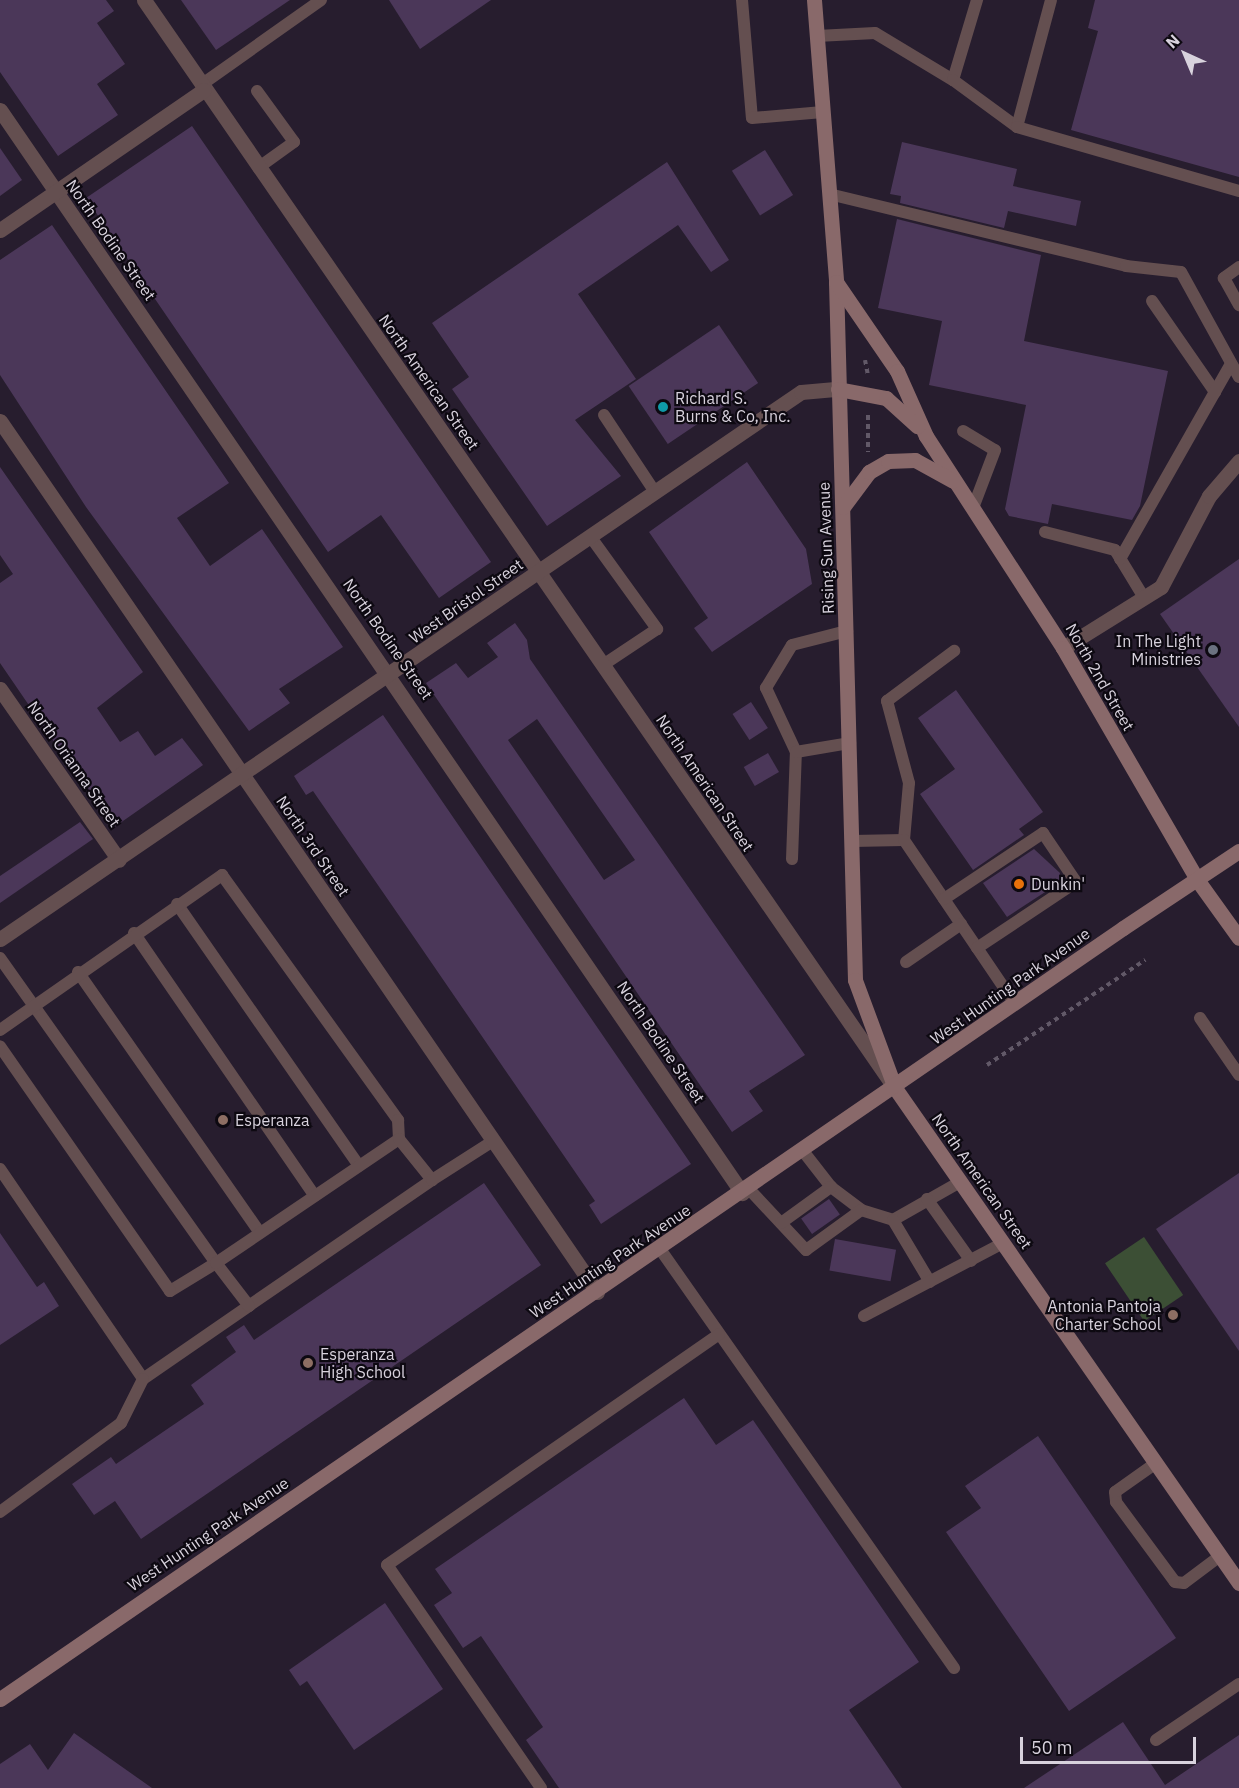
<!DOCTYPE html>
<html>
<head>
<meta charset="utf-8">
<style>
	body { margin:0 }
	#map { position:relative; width:1239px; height:1788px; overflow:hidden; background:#271d2e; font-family:"IBM Plex Sans",sans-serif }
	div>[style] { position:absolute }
	.green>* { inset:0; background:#3c4f35; transform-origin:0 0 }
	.building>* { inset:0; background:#4b3759; transform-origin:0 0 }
	.path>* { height:4px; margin-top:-2px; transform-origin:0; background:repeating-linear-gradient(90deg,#625968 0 4.5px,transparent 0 9px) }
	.lane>* { height:12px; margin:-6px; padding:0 6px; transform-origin:6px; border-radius:6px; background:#644f50 }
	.street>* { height:15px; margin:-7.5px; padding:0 7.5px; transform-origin:7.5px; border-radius:7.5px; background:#644f50 }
	.secondary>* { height:15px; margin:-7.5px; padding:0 7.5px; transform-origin:7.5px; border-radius:7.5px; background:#89696a }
	.secondary-bridge>* { height:15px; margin:-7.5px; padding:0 7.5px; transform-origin:7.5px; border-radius:7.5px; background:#89696a }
	.dots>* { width:16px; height:16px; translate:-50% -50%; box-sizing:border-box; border:3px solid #0d0911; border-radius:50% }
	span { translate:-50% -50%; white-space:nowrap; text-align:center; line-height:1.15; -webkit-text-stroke:4.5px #0d0911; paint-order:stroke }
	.street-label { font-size:16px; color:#d8d2dd }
	.poi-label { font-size:16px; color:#d8d2dd }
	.left { translate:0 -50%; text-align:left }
	.right { translate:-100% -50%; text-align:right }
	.north { position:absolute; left:1155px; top:24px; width:60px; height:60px; -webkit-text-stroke:4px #0d0911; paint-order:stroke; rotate:316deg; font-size:16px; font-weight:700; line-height:24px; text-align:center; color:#d8d2dd }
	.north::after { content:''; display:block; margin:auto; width:21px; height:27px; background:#d8d2dd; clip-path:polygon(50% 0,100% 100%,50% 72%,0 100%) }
	.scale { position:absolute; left:1020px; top:1737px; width:176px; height:27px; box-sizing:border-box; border:3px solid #d8d2dd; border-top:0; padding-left:8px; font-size:18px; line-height:21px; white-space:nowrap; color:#d8d2dd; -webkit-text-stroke:4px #0d0911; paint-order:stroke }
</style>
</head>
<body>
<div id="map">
	<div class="green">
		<div style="left:1144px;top:1237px;width:70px;height:47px;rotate:56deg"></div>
	</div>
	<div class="building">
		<div style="clip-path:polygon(0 0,106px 0,114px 11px,97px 23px,125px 64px,97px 84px,118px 115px,58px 156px,0 72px)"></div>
		<div style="clip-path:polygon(181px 0,290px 0,216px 50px)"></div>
		<div style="clip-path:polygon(389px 0,491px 0,420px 49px)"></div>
		<div style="clip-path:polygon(1095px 0,1239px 0,1239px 177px,1071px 130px,1098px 31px,1088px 28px)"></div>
		<div style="clip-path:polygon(192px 126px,491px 562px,439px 598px,381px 515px,328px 552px,86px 198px)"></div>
		<div style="clip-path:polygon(902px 142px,1017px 169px,1013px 186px,1081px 201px,1076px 226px,1008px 211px,1004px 228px,900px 203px,901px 196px,890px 194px)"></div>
		<div style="clip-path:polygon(0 148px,22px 180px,0 196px)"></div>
		<div style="left:765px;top:150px;width:53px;height:39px;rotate:58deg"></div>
		<div style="clip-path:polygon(667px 162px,729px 260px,711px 272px,678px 225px,578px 294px,636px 379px,575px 420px,621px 476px,547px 526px,452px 389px,469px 377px,432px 323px)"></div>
		<div style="clip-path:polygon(897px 219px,1041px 255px,1024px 341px,1168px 371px,1140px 506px,1132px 520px,1052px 504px,1048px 524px,1009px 516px,1005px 509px,1026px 405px,929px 385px,942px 321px,878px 308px)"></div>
		<div style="clip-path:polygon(52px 225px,229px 483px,177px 518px,210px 566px,262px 529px,343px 647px,279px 689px,290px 703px,249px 731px,86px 507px,0 375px,0 260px)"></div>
		<div style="left:719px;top:325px;width:70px;height:109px;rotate:56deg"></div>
		<div style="clip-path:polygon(747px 462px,806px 549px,812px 584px,712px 652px,694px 628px,708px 618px,649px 532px)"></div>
		<div style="clip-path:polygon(0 467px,143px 672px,97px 708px,120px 742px,138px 731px,155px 756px,182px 738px,203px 765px,113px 828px,0 663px,0 583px,13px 574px,0 555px)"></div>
		<div style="clip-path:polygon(1239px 559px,1239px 727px,1160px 614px)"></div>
		<div style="clip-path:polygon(evenodd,515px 623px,527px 640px,530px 659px,805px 1055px,749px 1091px,763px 1111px,732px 1132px,426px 683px,456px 663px,468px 678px,498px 657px,487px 643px,515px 623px,537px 719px,635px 860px,604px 880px,508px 740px,537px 719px)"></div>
		<div style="clip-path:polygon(956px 690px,1043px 812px,1019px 829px,1024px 835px,973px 870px,920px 794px,955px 769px,918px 718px)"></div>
		<div style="left:751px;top:702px;width:31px;height:22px;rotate:57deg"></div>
		<div style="clip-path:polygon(383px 715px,691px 1164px,601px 1224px,589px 1205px,595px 1201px,420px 946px,313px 791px,306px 795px,294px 776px)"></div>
		<div style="left:768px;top:753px;width:22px;height:28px;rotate:60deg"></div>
		<div style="clip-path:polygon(80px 822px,93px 839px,0 903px,0 876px)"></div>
		<div style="clip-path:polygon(1034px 849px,1060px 873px,1059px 883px,1007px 917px,983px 883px)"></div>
		<div style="clip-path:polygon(1239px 1173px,1239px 1351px,1156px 1229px)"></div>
		<div style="clip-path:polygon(484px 1183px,541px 1265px,141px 1539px,115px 1501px,94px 1515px,72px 1484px,111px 1457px,116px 1464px,204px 1404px,191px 1385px,236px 1352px,226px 1337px,244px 1325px,254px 1340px)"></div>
		<div style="left:829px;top:1199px;width:19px;height:34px;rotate:55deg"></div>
		<div style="clip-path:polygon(0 1233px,37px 1287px,44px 1282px,59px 1306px,0 1345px)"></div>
		<div style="left:835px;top:1239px;width:62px;height:32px;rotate:10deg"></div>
		<div style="clip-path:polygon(684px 1398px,716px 1445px,753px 1420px,919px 1662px,849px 1710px,902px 1788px,559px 1788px,526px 1740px,543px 1727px,481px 1636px,463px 1648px,434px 1605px,452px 1593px,435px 1569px)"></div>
		<div style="clip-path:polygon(1038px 1436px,1176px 1638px,1069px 1711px,946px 1532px,981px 1508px,965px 1486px)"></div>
		<div style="clip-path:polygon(385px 1603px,443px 1689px,354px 1750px,307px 1681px,300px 1686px,289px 1670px)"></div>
		<div style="clip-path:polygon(1123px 1722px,1165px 1785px,1239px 1735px,1239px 1788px,1024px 1788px)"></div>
		<div style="clip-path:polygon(74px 1733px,152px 1788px,0 1788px,0 1764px,30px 1744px,48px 1770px)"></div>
	</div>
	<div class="path">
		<div style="left:865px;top:360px;width:16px;rotate:79deg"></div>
		<div style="left:868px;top:415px;width:37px;rotate:90deg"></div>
		<div style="left:987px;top:1065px;width:190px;rotate:-33.6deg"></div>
	</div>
	<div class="lane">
		<div style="left:742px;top:0;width:118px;rotate:85.2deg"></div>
		<div style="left:752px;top:118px;width:71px;rotate:-4.8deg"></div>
		<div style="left:817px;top:36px;width:58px;rotate:-3deg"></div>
		<div style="left:875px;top:33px;width:91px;rotate:31.1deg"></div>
		<div style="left:953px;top:80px;width:84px;rotate:-73.3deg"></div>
		<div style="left:953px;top:80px;width:79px;rotate:36.3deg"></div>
		<div style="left:1017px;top:127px;width:131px;rotate:-75deg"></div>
		<div style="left:201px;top:85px;width:147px;rotate:-35.3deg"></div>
		<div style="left:257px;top:91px;width:63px;rotate:54deg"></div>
		<div style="left:294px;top:142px;width:44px;rotate:144.2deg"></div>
		<div style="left:1017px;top:127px;width:231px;rotate:16.1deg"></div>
		<div style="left:829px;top:194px;width:306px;rotate:13.6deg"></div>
		<div style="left:1126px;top:266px;width:55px;rotate:6.2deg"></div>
		<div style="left:1181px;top:272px;width:120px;rotate:61.1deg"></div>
		<div style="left:1239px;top:267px;width:19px;rotate:144deg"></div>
		<div style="left:1224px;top:278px;width:31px;rotate:61deg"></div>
		<div style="left:1152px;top:301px;width:111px;rotate:55.3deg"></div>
		<div style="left:604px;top:415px;width:92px;rotate:56.5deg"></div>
		<div style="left:963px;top:431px;width:37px;rotate:31deg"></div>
		<div style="left:995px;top:450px;width:62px;rotate:110.8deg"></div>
		<div style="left:1045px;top:532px;width:72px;rotate:14.4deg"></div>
		<div style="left:1115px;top:550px;width:54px;rotate:58.7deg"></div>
		<div style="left:590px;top:536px;width:115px;rotate:54.2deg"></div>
		<div style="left:657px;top:629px;width:65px;rotate:146.3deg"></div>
		<div style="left:1120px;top:559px;width:224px;rotate:-60.4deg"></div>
		<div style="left:796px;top:752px;width:71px;rotate:-115.1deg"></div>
		<div style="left:766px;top:688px;width:50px;rotate:-58.8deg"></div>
		<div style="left:792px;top:645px;width:57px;rotate:-14.3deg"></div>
		<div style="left:904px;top:840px;width:57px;rotate:-85deg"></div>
		<div style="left:909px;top:783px;width:85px;rotate:-105deg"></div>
		<div style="left:887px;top:701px;width:84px;rotate:-36.7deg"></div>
		<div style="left:852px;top:841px;width:52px;rotate:-1.1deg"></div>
		<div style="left:904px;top:840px;width:198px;rotate:55.9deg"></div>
		<div style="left:792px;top:859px;width:107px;rotate:-87.9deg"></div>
		<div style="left:796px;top:752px;width:55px;rotate:-9.5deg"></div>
		<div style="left:944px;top:899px;width:119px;rotate:-33.7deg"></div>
		<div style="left:1043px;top:833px;width:59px;rotate:56deg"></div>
		<div style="left:1076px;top:882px;width:119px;rotate:146.3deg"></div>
		<div style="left:177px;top:904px;width:319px;rotate:55.2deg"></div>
		<div style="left:134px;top:933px;width:319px;rotate:55.5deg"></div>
		<div style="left:0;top:958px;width:374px;rotate:54.7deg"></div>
		<div style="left:216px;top:1263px;width:54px;rotate:148.7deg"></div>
		<div style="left:170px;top:1291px;width:298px;rotate:-124.8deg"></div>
		<div style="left:906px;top:962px;width:67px;rotate:-34.6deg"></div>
		<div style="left:78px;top:972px;width:318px;rotate:55.1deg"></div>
		<div style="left:1200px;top:1018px;width:69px;rotate:55.6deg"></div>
		<div style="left:0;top:1030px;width:271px;rotate:-34.9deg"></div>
		<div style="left:222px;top:875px;width:302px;rotate:54.3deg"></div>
		<div style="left:398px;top:1120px;width:19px;rotate:87deg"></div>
		<div style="left:803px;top:1151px;width:46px;rotate:52.1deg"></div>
		<div style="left:831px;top:1187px;width:38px;rotate:37deg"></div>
		<div style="left:861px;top:1210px;width:34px;rotate:17deg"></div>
		<div style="left:893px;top:1220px;width:77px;rotate:-29.6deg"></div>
		<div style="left:0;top:1169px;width:254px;rotate:55.7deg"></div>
		<div style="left:143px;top:1379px;width:129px;rotate:-34.6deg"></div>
		<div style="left:432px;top:1180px;width:222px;rotate:145.5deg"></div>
		<div style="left:249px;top:1306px;width:54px;rotate:-127.5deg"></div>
		<div style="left:216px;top:1263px;width:221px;rotate:-34.1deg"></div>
		<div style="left:399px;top:1139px;width:53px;rotate:51.2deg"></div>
		<div style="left:432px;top:1180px;width:72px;rotate:-32.6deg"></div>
		<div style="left:748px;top:1188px;width:85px;rotate:46.9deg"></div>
		<div style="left:806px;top:1250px;width:68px;rotate:-36deg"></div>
		<div style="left:927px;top:1199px;width:76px;rotate:54.6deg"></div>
		<div style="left:893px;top:1220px;width:72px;rotate:59.2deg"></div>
		<div style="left:781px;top:1223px;width:62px;rotate:-35.8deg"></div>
		<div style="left:660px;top:1249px;width:512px;rotate:54.94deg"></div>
		<div style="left:864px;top:1316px;width:157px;rotate:-27.7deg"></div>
		<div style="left:1156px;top:1463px;width:50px;rotate:144.7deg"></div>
		<div style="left:1115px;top:1492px;width:10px;rotate:84deg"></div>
		<div style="left:1116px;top:1502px;width:99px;rotate:53.6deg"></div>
		<div style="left:1175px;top:1582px;width:9px;rotate:6deg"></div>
		<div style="left:1184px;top:1583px;width:45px;rotate:-36.9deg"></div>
		<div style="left:0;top:1512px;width:150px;rotate:-36.3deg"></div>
		<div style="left:121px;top:1423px;width:49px;rotate:-63.4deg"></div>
		<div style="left:1156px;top:1740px;width:100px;rotate:-34deg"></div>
		<div style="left:541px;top:1788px;width:271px;rotate:-124.6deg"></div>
		<div style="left:387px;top:1565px;width:404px;rotate:-34.8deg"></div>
	</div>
	<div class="street">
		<div style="left:144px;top:0;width:1317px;rotate:55.39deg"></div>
		<div style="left:0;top:110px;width:1313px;rotate:55.58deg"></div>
		<div style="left:0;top:230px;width:247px;rotate:-34.5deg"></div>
		<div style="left:0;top:421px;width:1056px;rotate:55.57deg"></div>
		<div style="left:1063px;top:648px;width:115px;rotate:-31.9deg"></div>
		<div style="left:1161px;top:587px;width:103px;rotate:-62.2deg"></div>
		<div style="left:1209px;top:496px;width:46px;rotate:-49.4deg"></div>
		<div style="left:0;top:689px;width:208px;rotate:55.2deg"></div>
		<div style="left:0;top:939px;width:970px;rotate:-34.33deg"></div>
		<div style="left:801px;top:392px;width:37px;rotate:-5deg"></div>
	</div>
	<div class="secondary">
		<div style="left:814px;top:0;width:283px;rotate:85.5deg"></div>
		<div style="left:836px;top:282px;width:698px;rotate:88.44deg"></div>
		<div style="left:855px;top:980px;width:115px;rotate:69.7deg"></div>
		<div style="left:895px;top:1088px;width:603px;rotate:55.2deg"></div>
		<div style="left:836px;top:282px;width:108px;rotate:55.6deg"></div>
		<div style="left:897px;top:371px;width:71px;rotate:66deg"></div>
		<div style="left:926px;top:436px;width:252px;rotate:57.1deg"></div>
		<div style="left:1063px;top:648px;width:269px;rotate:59.9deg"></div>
		<div style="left:1198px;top:881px;width:70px;rotate:54.3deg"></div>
		<div style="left:838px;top:389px;width:49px;rotate:10.6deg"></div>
		<div style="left:886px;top:398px;width:42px;rotate:42.1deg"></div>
		<div style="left:843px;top:507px;width:44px;rotate:-53.4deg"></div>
		<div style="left:869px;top:472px;width:22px;rotate:-30deg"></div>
		<div style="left:888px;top:461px;width:27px;rotate:-2deg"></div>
		<div style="left:915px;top:460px;width:43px;rotate:28.9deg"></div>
		<div style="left:0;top:1699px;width:1362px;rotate:-34.47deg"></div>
	</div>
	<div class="secondary-bridge">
		<div style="left:1123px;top:928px;width:139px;rotate:-33.6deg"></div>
	</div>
	<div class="dots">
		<div style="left:663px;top:407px;background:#0f9aa8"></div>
		<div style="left:1213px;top:650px;background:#6b7280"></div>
		<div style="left:1019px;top:884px;background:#e8710a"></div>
		<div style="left:223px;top:1120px;background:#8d6e63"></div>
		<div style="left:1173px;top:1315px;background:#8d6e63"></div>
		<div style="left:308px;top:1363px;background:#8d6e63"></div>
	</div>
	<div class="street-label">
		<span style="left:111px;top:240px;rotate:55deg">North Bodine Street</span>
		<span style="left:429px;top:382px;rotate:55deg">North American Street</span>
		<span style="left:826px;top:548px;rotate:-92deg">Rising Sun Avenue</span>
		<span style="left:466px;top:601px;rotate:-35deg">West Bristol Street</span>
		<span style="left:388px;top:639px;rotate:55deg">North Bodine Street</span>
		<span style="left:1100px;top:677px;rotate:60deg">North 2nd Street</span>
		<span style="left:74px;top:764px;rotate:55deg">North Orianna Street</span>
		<span style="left:705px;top:783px;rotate:56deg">North American Street</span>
		<span style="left:313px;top:846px;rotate:56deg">North 3rd Street</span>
		<span style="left:1010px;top:986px;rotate:-35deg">West Hunting Park Avenue</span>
		<span style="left:661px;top:1042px;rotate:56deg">North Bodine Street</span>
		<span style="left:982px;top:1181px;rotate:55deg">North American Street</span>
		<span style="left:610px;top:1261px;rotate:-34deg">West Hunting Park Avenue</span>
		<span style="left:208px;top:1534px;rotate:-34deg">West Hunting Park Avenue</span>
	</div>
	<div class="poi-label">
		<span class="left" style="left:675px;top:407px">Richard S.<br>Burns &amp; Co, Inc.</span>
		<span class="right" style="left:1201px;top:650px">In The Light<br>Ministries</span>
		<span class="left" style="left:1031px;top:884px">Dunkin'</span>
		<span class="left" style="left:235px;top:1120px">Esperanza</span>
		<span class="right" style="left:1161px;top:1315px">Antonia Pantoja<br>Charter School</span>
		<span class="left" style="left:320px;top:1363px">Esperanza<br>High School</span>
	</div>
	<div class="north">N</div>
	<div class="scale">50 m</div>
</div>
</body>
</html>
